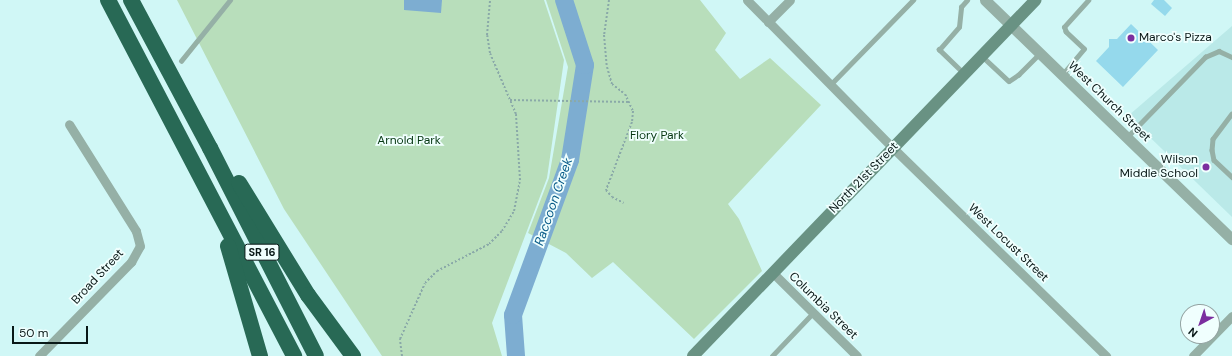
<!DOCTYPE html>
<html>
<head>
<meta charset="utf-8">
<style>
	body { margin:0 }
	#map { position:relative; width:1232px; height:356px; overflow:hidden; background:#d0f7f6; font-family:"DM Sans",sans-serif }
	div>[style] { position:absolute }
	.built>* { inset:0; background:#bae9e8 }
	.green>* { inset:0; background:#b8debb }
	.water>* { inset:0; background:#7dadd1 }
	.river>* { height:18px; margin:-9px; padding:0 9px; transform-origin:9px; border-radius:9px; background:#7dadd1 }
	.building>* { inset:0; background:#95d9ec }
	.path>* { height:2px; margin-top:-1px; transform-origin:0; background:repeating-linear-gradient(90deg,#8aa9a8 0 2px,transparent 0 4px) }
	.service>* { height:4.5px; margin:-2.25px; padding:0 2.25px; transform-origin:2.25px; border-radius:2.25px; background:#95b0a6 }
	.minor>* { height:9px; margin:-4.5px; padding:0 4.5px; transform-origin:4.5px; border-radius:4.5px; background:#95b0a6 }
	.tertiary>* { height:11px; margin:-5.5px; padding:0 5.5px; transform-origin:5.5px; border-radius:5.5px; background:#95b0a6 }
	.secondary>* { height:12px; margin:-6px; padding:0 6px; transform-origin:6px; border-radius:6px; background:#699283 }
	.motorway>* { height:16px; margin:-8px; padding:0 8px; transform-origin:8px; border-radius:8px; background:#286955 }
	.dots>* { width:11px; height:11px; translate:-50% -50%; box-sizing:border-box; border:2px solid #f0fffe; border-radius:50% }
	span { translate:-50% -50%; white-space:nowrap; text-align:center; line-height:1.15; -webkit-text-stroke:3.5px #f0fffe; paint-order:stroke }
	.shield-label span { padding:1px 3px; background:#f0fffe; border:1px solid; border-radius:3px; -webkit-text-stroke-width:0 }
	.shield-label { font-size:11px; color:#091817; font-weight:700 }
	.poi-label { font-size:12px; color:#091817 }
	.left { translate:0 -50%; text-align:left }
	.right { translate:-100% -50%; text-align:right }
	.street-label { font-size:12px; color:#091817 }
	.park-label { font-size:12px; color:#053711 }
	.water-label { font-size:13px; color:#085b89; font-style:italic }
	.north { position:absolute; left:1180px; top:304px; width:40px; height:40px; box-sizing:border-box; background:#f0fffe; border:1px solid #94a3a2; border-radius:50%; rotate:220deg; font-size:11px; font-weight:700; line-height:16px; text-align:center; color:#091817 }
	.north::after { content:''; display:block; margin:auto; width:14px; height:18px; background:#7b2e9f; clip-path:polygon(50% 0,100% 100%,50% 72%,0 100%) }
	.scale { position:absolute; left:12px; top:326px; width:76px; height:18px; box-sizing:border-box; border:2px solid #091817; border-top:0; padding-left:5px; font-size:12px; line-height:14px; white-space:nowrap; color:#091817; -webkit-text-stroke:3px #f0fffe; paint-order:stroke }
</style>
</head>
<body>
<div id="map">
	<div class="built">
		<div style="clip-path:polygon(1232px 26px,1232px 217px,1128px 116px)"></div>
	</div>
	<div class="green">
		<div style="clip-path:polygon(177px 0,544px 0,564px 60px,547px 178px,492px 323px,502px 356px,382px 356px,284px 209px)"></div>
		<div style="clip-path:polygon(546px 0,700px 0,726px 33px,715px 50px,740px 79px,770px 58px,821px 105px,728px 204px,739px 219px,762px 271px,694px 339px,613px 262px,592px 278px,566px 253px,528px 233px,549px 178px,568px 67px)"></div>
	</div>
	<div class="water">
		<div style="clip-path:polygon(404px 0,442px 0,441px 13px,404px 10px)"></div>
	</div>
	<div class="river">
		<div style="left:516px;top:356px;width:41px;rotate:-94.2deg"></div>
		<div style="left:513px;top:315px;width:165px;rotate:-69.8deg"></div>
		<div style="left:570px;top:160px;width:96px;rotate:-81deg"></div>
		<div style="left:585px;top:65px;width:68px;rotate:-107.9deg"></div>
	</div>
	<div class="building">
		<div style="clip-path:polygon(1154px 0,1164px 0,1172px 8px,1165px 16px,1151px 4px)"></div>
		<div style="clip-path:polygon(1131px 24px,1158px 50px,1123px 87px,1096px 61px,1109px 47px,1109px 39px,1117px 39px)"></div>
	</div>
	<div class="path">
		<div style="left:609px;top:0;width:35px;rotate:98deg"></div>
		<div style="left:604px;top:35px;width:32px;rotate:85deg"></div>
		<div style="left:607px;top:67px;width:18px;rotate:74deg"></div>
		<div style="left:612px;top:84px;width:16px;rotate:38deg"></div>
		<div style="left:625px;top:94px;width:19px;rotate:65deg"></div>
		<div style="left:633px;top:111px;width:11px;rotate:95deg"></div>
		<div style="left:632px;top:122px;width:73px;rotate:110.9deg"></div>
		<div style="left:606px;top:190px;width:9px;rotate:49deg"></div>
		<div style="left:612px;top:197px;width:13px;rotate:27deg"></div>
		<div style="left:510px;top:100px;width:120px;rotate:1deg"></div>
		<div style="left:402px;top:356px;width:17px;rotate:-97deg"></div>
		<div style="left:400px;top:339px;width:61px;rotate:-65.9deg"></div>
		<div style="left:425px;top:283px;width:17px;rotate:-45deg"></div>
		<div style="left:437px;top:271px;width:59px;rotate:-27.4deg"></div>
		<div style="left:489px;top:244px;width:18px;rotate:-45deg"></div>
		<div style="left:502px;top:231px;width:23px;rotate:-59deg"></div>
		<div style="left:514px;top:211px;width:32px;rotate:-79deg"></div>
		<div style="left:520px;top:180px;width:66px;rotate:-93.5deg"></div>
		<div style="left:516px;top:114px;width:66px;rotate:-113.1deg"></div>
		<div style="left:490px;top:53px;width:18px;rotate:-99deg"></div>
		<div style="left:487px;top:35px;width:35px;rotate:-85deg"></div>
	</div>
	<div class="service">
		<div style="left:983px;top:57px;width:35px;rotate:43deg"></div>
		<div style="left:1009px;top:81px;width:11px;rotate:-34deg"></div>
		<div style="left:1018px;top:75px;width:31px;rotate:-45deg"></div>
		<div style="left:181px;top:61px;width:78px;rotate:-51.2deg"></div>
		<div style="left:964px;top:74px;width:35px;rotate:-136deg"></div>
		<div style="left:939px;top:50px;width:30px;rotate:-49deg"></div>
		<div style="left:959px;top:27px;width:20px;rotate:-84deg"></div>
		<div style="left:961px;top:7px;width:9px;rotate:-49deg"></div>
		<div style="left:1062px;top:75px;width:34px;rotate:-50deg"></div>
		<div style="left:1084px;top:49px;width:25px;rotate:-137deg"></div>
		<div style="left:1066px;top:32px;width:5px;rotate:-112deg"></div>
		<div style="left:1064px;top:27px;width:36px;rotate:-48deg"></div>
		<div style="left:830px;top:85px;width:119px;rotate:-45.7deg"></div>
		<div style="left:1232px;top:114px;width:31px;rotate:127deg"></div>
		<div style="left:1213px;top:139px;width:11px;rotate:95deg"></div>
		<div style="left:1212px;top:150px;width:10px;rotate:79deg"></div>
		<div style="left:1214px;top:160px;width:25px;rotate:43deg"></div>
		<div style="left:1127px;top:137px;width:112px;rotate:-45.7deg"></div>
		<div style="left:1205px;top:57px;width:15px;rotate:-23deg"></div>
		<div style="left:1219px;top:51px;width:14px;rotate:25deg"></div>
		<div style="left:772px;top:356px;width:58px;rotate:-46.4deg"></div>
	</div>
	<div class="minor">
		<div style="left:747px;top:0;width:208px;rotate:45.4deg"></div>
		<div style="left:893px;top:148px;width:298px;rotate:44.3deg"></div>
		<div style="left:768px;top:22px;width:31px;rotate:-45deg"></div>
		<div style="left:773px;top:273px;width:118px;rotate:44.7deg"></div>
		<div style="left:39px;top:356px;width:132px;rotate:-45.6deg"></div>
		<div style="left:131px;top:262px;width:18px;rotate:-61deg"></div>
		<div style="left:140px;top:246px;width:16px;rotate:-105deg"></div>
		<div style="left:136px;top:231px;width:126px;rotate:-122.1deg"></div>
		<div style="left:1193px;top:356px;width:56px;rotate:-45.7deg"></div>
	</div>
	<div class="tertiary">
		<div style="left:985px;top:0;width:344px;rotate:44.1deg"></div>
	</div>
	<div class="secondary">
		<div style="left:693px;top:356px;width:494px;rotate:-46.1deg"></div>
	</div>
	<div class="motorway">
		<div style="left:108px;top:0;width:402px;rotate:62.4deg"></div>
		<div style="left:131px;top:0;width:168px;rotate:61.9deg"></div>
		<div style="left:210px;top:148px;width:233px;rotate:63deg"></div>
		<div style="left:239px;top:183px;width:132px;rotate:58.4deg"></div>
		<div style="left:308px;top:295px;width:76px;rotate:53.6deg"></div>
		<div style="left:228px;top:246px;width:115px;rotate:73.8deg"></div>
	</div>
	<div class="dots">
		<div style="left:1131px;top:38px;background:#7b2e9f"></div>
		<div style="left:1206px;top:167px;background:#7b2e9f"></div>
	</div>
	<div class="shield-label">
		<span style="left:262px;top:252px">SR 16</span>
	</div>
	<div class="poi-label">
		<span class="left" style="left:1139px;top:38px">Marco's Pizza</span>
		<span class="right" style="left:1198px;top:167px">Wilson<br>Middle School</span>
	</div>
	<div class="street-label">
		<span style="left:1109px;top:102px;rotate:44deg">West Church Street</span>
		<span style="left:864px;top:178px;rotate:-46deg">North 21st Street</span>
		<span style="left:1008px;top:243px;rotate:44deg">West Locust Street</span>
		<span style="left:98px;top:277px;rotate:-47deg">Broad Street</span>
		<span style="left:823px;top:306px;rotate:44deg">Columbia Street</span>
	</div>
	<div class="park-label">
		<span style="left:657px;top:136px">Flory Park</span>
		<span style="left:409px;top:141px">Arnold Park</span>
	</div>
	<div class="water-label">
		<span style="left:554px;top:202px;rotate:-71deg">Raccoon Creek</span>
	</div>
	<div class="north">N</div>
	<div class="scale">50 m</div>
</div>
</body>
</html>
